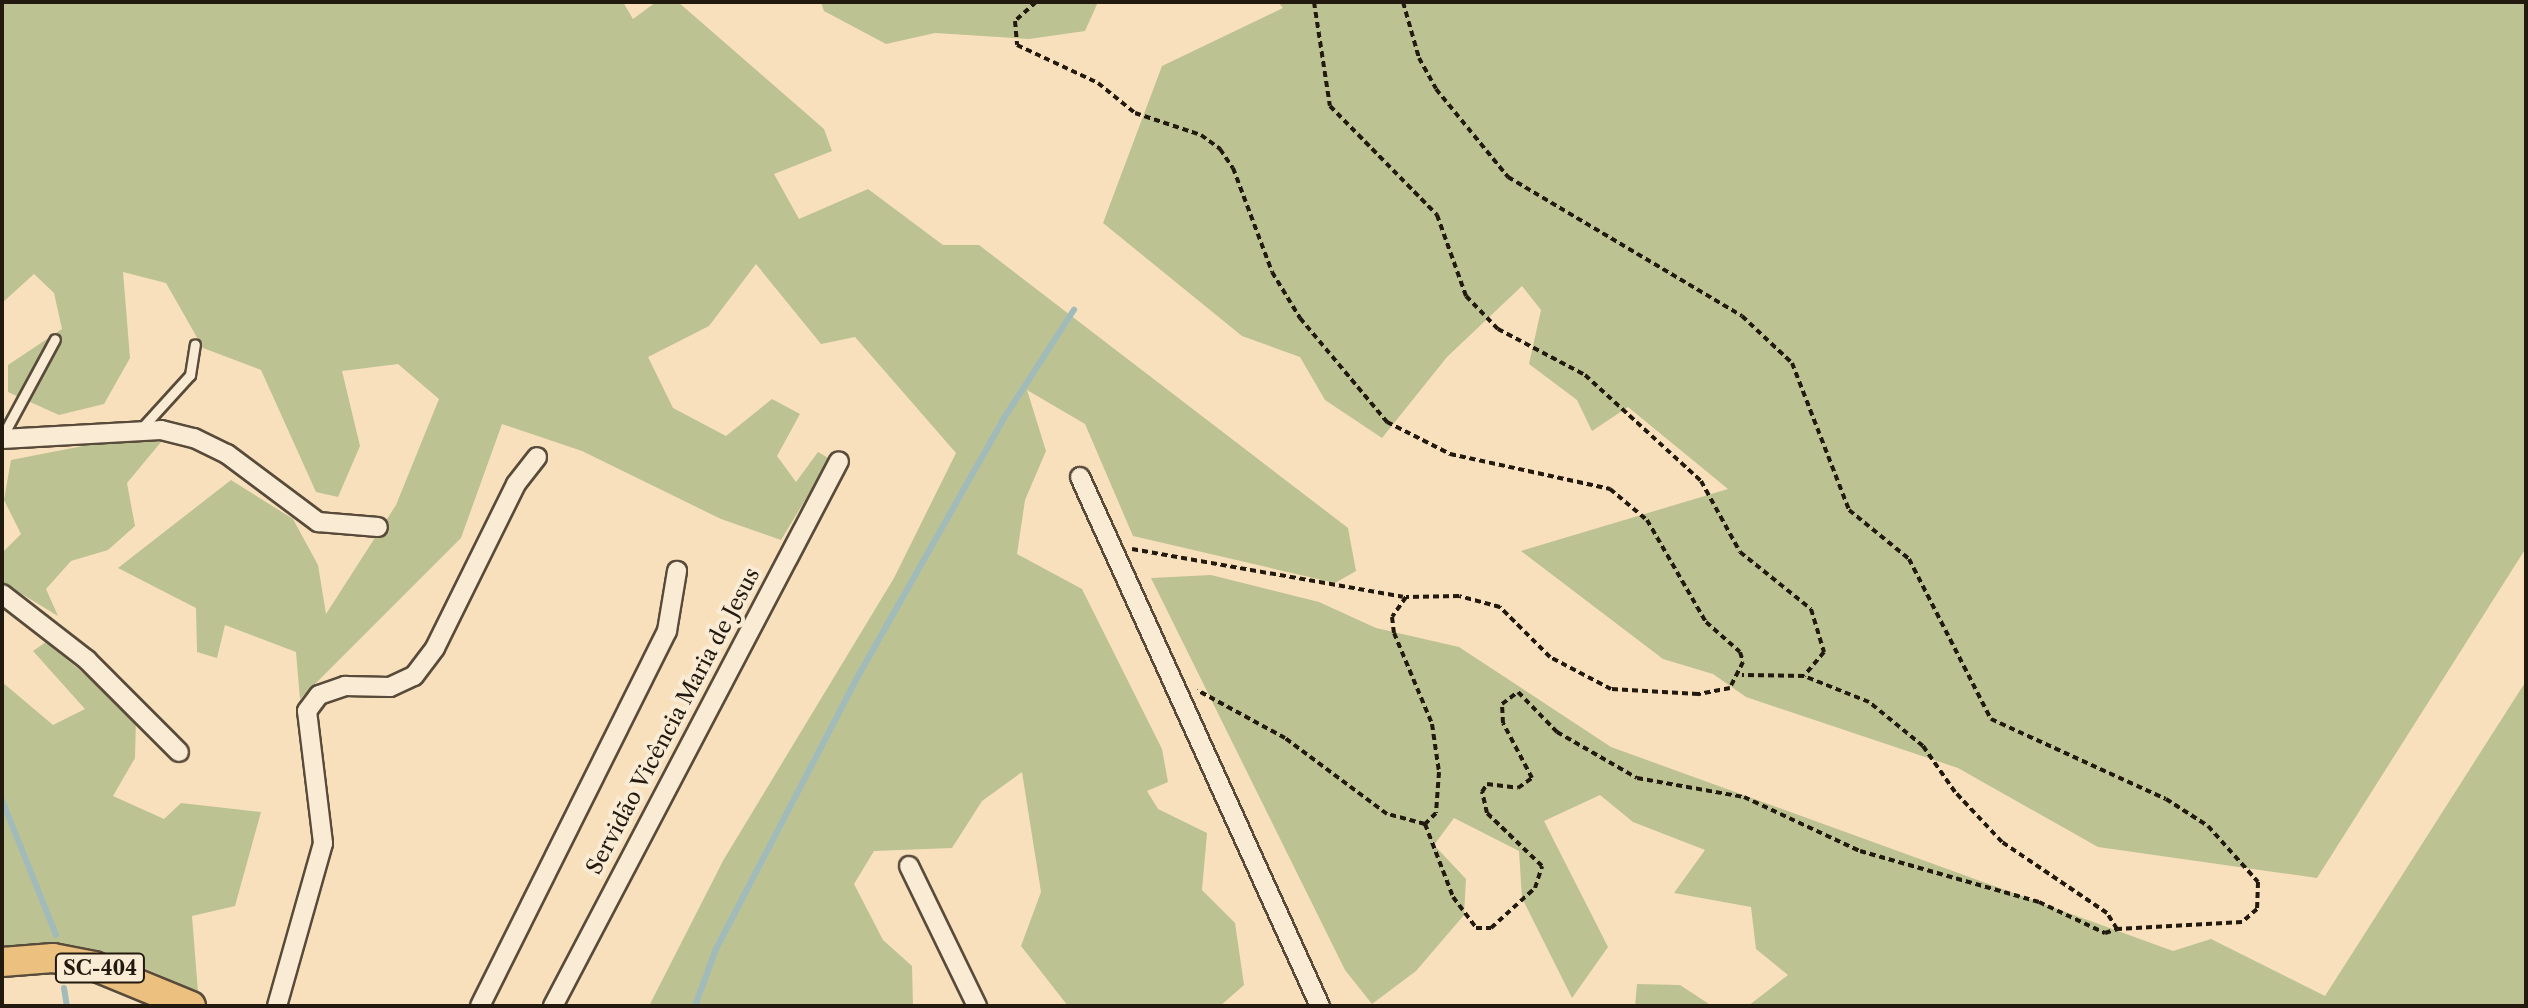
<!DOCTYPE html>
<html>
<head>
<meta charset="utf-8">
<style>
	body { margin:0 }
	#map { position:relative; width:2528px; height:1008px; overflow:hidden; background:#f8e0bd; font-family:"Libre Caslon Text",serif }
	div>[style] { position:absolute }
	.green>* { inset:0; background:#bcc292 }
	.stream>* { height:6px; margin:-3px; padding:0 3px; transform-origin:3px; border-radius:3px; background:#a0bbba }
	.path>* { height:4px; margin-top:-2px; transform-origin:0; background:repeating-linear-gradient(90deg,#22190f 0 6px,transparent 0 10px) }
	.roads { filter:drop-shadow(2px 0 #584b3a) drop-shadow(-2px 0 #584b3a) drop-shadow(0 2px #584b3a) drop-shadow(0 -2px #584b3a) }
	.lane>* { height:9px; margin:-4.5px; padding:0 4.5px; transform-origin:4.5px; border-radius:4.5px; background:#faebd4 }
	.street>* { height:18px; margin:-9px; padding:0 9px; transform-origin:9px; border-radius:9px; background:#faebd4 }
	.primary>* { height:28px; margin:-14px; padding:0 14px; transform-origin:14px; border-radius:14px; background:#ecc07e }
	span { translate:-50% -50%; white-space:nowrap; text-align:center; line-height:1.15; -webkit-text-stroke:8px #faebd4; paint-order:stroke }
	.shield-label span { padding:2px 6px; background:#faebd4; border:2px solid; border-radius:6px; -webkit-text-stroke-width:0 }
	.shield-label { font-size:20px; color:#22190f; font-weight:700 }
	.street-label { font-size:22px; color:#22190f }
	.frame { position:absolute; inset:0; border:4px solid #22190f; pointer-events:none }
</style>
</head>
<body>
<div id="map">
	<div class="green">
		<div style="clip-path:polygon(2px 2px,623px 2px,633px 19px,656px 2px,678px 2px,824px 129px,832px 151px,774px 174px,799px 219px,868px 189px,943px 245px,979px 245px,1348px 528px,1356px 571px,1335px 583px,1133px 536px,1085px 424px,1027px 390px,1046px 451px,1025px 500px,1017px 554px,1082px 589px,1162px 749px,1168px 782px,1147px 791px,1158px 809px,1207px 833px,1202px 890px,1235px 923px,1244px 985px,1220px 1006px,1068px 1006px,1021px 946px,1041px 892px,1022px 772px,982px 801px,952px 848px,874px 851px,854px 884px,883px 940px,912px 966px,913px 1006px,649px 1006px,724px 859px,894px 578px,956px 453px,855px 337px,821px 344px,756px 264px,709px 326px,648px 357px,673px 408px,726px 436px,772px 399px,800px 414px,777px 456px,796px 482px,818px 452px,830px 459px,781px 540px,721px 519px,582px 451px,502px 424px,461px 538px,300px 699px,296px 652px,225px 625px,217px 658px,197px 652px,196px 608px,118px 568px,231px 480px,293px 519px,318px 565px,326px 614px,396px 505px,439px 399px,398px 364px,342px 371px,360px 446px,338px 497px,316px 492px,261px 370px,203px 348px,166px 283px,123px 272px,130px 358px,104px 404px,59px 415px,8px 392px,8px 365px,62px 329px,54px 293px,34px 274px,2px 303px)"></div>
		<div style="clip-path:polygon(821px 2px,1098px 2px,1085px 31px,1029px 39px,935px 33px,886px 44px,824px 11px)"></div>
		<div style="clip-path:polygon(1278px 2px,2526px 2px,2526px 548px,2317px 878px,2098px 847px,1958px 768px,1746px 697px,1713px 674px,1663px 659px,1521px 551px,1728px 489px,1628px 407px,1592px 431px,1577px 400px,1529px 364px,1541px 310px,1522px 286px,1447px 357px,1382px 438px,1325px 400px,1300px 357px,1242px 336px,1103px 223px,1162px 66px,1283px 8px)"></div>
		<div style="clip-path:polygon(119px 439px,161px 442px,127px 483px,135px 526px,108px 550px,71px 561px,46px 589px,58px 616px,2px 582px,2px 553px,21px 534px,4px 500px,11px 460px)"></div>
		<div style="clip-path:polygon(1211px 575px,1319px 602px,1376px 628px,1459px 647px,1611px 747px,2173px 951px,2211px 939px,2325px 996px,2526px 681px,2526px 1006px,1748px 1006px,1788px 975px,1756px 949px,1751px 907px,1674px 893px,1705px 850px,1633px 822px,1600px 795px,1544px 821px,1608px 947px,1572px 998px,1522px 898px,1519px 851px,1454px 818px,1434px 845px,1466px 879px,1464px 915px,1416px 971px,1372px 1004px,1345px 970px,1151px 578px)"></div>
		<div style="clip-path:polygon(46px 642px,136px 717px,135px 758px,113px 796px,164px 819px,181px 803px,261px 812px,235px 906px,192px 916px,198px 992px,131px 962px,29px 947px,2px 953px,2px 682px,53px 725px,85px 709px,33px 651px)"></div>
		<div style="clip-path:polygon(1637px 984px,1680px 985px,1712px 1006px,1635px 1006px)"></div>
	</div>
	<div class="stream">
		<div style="left:2px;top:800px;width:145px;rotate:68.2deg"></div>
		<div style="left:64px;top:988px;width:18px;rotate:81deg"></div>
		<div style="left:695px;top:1006px;width:61px;rotate:-69.8deg"></div>
		<div style="left:716px;top:949px;width:305px;rotate:-62.5deg"></div>
		<div style="left:857px;top:678px;width:299px;rotate:-60.5deg"></div>
		<div style="left:1004px;top:418px;width:129px;rotate:-57.1deg"></div>
	</div>
	<div class="path">
		<div style="left:1036px;top:2px;width:28px;rotate:138deg"></div>
		<div style="left:1015px;top:21px;width:24px;rotate:85deg"></div>
		<div style="left:1017px;top:45px;width:89px;rotate:25.1deg"></div>
		<div style="left:1098px;top:83px;width:48px;rotate:39deg"></div>
		<div style="left:1135px;top:113px;width:70px;rotate:18.4deg"></div>
		<div style="left:1201px;top:135px;width:24px;rotate:36deg"></div>
		<div style="left:1220px;top:149px;width:23px;rotate:56deg"></div>
		<div style="left:1233px;top:168px;width:111px;rotate:69.4deg"></div>
		<div style="left:1272px;top:272px;width:54px;rotate:58.7deg"></div>
		<div style="left:1300px;top:318px;width:136px;rotate:50.1deg"></div>
		<div style="left:1387px;top:422px;width:71px;rotate:26.9deg"></div>
		<div style="left:1450px;top:454px;width:164px;rotate:12.3deg"></div>
		<div style="left:1610px;top:489px;width:48px;rotate:40deg"></div>
		<div style="left:1647px;top:520px;width:118px;rotate:60deg"></div>
		<div style="left:1706px;top:622px;width:45px;rotate:41.4deg"></div>
		<div style="left:1740px;top:652px;width:10px;rotate:73deg"></div>
		<div style="left:1743px;top:662px;width:29px;rotate:117deg"></div>
		<div style="left:1730px;top:688px;width:33px;rotate:169deg"></div>
		<div style="left:1698px;top:694px;width:87px;rotate:-176.7deg"></div>
		<div style="left:1611px;top:689px;width:69px;rotate:-152.3deg"></div>
		<div style="left:1550px;top:657px;width:71px;rotate:-135deg"></div>
		<div style="left:1500px;top:607px;width:42px;rotate:-165deg"></div>
		<div style="left:1459px;top:596px;width:53px;rotate:178.9deg"></div>
		<div style="left:1406px;top:597px;width:24px;rotate:125deg"></div>
		<div style="left:1392px;top:617px;width:16px;rotate:83deg"></div>
		<div style="left:1394px;top:633px;width:99px;rotate:67.3deg"></div>
		<div style="left:1432px;top:724px;width:49px;rotate:81.7deg"></div>
		<div style="left:1439px;top:772px;width:41px;rotate:94.2deg"></div>
		<div style="left:1436px;top:813px;width:16px;rotate:135deg"></div>
		<div style="left:1425px;top:824px;width:39px;rotate:-165deg"></div>
		<div style="left:1387px;top:814px;width:127px;rotate:-143.3deg"></div>
		<div style="left:1285px;top:738px;width:100px;rotate:-151.4deg"></div>
		<div style="left:1314px;top:2px;width:105px;rotate:81.3deg"></div>
		<div style="left:1330px;top:106px;width:153px;rotate:45.5deg"></div>
		<div style="left:1437px;top:215px;width:86px;rotate:70.3deg"></div>
		<div style="left:1466px;top:296px;width:46px;rotate:45.9deg"></div>
		<div style="left:1498px;top:329px;width:98px;rotate:27.9deg"></div>
		<div style="left:1585px;top:375px;width:157px;rotate:42.4deg"></div>
		<div style="left:1701px;top:481px;width:81px;rotate:61.2deg"></div>
		<div style="left:1740px;top:552px;width:91px;rotate:38.8deg"></div>
		<div style="left:1811px;top:609px;width:45px;rotate:73.2deg"></div>
		<div style="left:1824px;top:652px;width:31px;rotate:130deg"></div>
		<div style="left:1403px;top:2px;width:58px;rotate:74.1deg"></div>
		<div style="left:1419px;top:58px;width:35px;rotate:61deg"></div>
		<div style="left:1436px;top:89px;width:114px;rotate:50.7deg"></div>
		<div style="left:1508px;top:177px;width:272px;rotate:30.7deg"></div>
		<div style="left:1742px;top:316px;width:69px;rotate:43.2deg"></div>
		<div style="left:1792px;top:363px;width:158px;rotate:68.8deg"></div>
		<div style="left:1849px;top:510px;width:77px;rotate:39.2deg"></div>
		<div style="left:1909px;top:559px;width:180px;rotate:62.9deg"></div>
		<div style="left:1991px;top:719px;width:192px;rotate:24.6deg"></div>
		<div style="left:2166px;top:799px;width:50px;rotate:32.7deg"></div>
		<div style="left:2208px;top:826px;width:75px;rotate:48.2deg"></div>
		<div style="left:2258px;top:882px;width:27px;rotate:92deg"></div>
		<div style="left:2257px;top:909px;width:20px;rotate:139deg"></div>
		<div style="left:2242px;top:922px;width:125px;rotate:176.8deg"></div>
		<div style="left:1132px;top:549px;width:275px;rotate:10deg"></div>
		<div style="left:1425px;top:824px;width:78px;rotate:69deg"></div>
		<div style="left:1453px;top:897px;width:39px;rotate:53deg"></div>
		<div style="left:1476px;top:928px;width:15px"></div>
		<div style="left:1491px;top:928px;width:59px;rotate:-42.3deg"></div>
		<div style="left:1535px;top:888px;width:23px;rotate:-72deg"></div>
		<div style="left:1542px;top:866px;width:76px;rotate:-136.1deg"></div>
		<div style="left:1487px;top:813px;width:22px;rotate:-103deg"></div>
		<div style="left:1482px;top:792px;width:9px;rotate:-58deg"></div>
		<div style="left:1487px;top:784px;width:31px;rotate:7deg"></div>
		<div style="left:1518px;top:788px;width:17px;rotate:-36deg"></div>
		<div style="left:1532px;top:778px;width:62px;rotate:-117.8deg"></div>
		<div style="left:1503px;top:723px;width:19px;rotate:-93deg"></div>
		<div style="left:1502px;top:704px;width:20px;rotate:-37deg"></div>
		<div style="left:1518px;top:692px;width:56px;rotate:45.7deg"></div>
		<div style="left:1557px;top:732px;width:92px;rotate:29.9deg"></div>
		<div style="left:1637px;top:778px;width:109px;rotate:10.1deg"></div>
		<div style="left:1744px;top:797px;width:128px;rotate:25deg"></div>
		<div style="left:1860px;top:851px;width:186px;rotate:15.9deg"></div>
		<div style="left:2039px;top:902px;width:73px;rotate:25.2deg"></div>
		<div style="left:2105px;top:933px;width:13px;rotate:-18deg"></div>
		<div style="left:2117px;top:929px;width:19px;rotate:-122deg"></div>
		<div style="left:2107px;top:913px;width:127px;rotate:-145.9deg"></div>
		<div style="left:2002px;top:842px;width:69px;rotate:-133.2deg"></div>
		<div style="left:1955px;top:792px;width:56px;rotate:-124.8deg"></div>
		<div style="left:1923px;top:746px;width:70px;rotate:-140.8deg"></div>
		<div style="left:1869px;top:702px;width:70px;rotate:-158.2deg"></div>
		<div style="left:1804px;top:676px;width:62px;rotate:-179.1deg"></div>
	</div>
	<div class="roads">
		<div class="lane">
			<div style="left:139px;top:431px;width:76px;rotate:-47.7deg"></div>
			<div style="left:190px;top:375px;width:31px;rotate:-81deg"></div>
			<div style="left:2px;top:437px;width:111px;rotate:-61.6deg"></div>
		</div>
		<div class="street">
			<div style="left:2px;top:439px;width:159px;rotate:-3.2deg"></div>
			<div style="left:161px;top:430px;width:34px;rotate:14deg"></div>
			<div style="left:194px;top:438px;width:37px;rotate:26deg"></div>
			<div style="left:227px;top:454px;width:114px;rotate:36.8deg"></div>
			<div style="left:318px;top:522px;width:60px;rotate:4.8deg"></div>
			<div style="left:1080px;top:477px;width:581px;rotate:65.6deg"></div>
			<div style="left:2px;top:594px;width:108px;rotate:37.8deg"></div>
			<div style="left:87px;top:660px;width:130px;rotate:45deg"></div>
			<div style="left:909px;top:866px;width:156px;rotate:64.1deg"></div>
			<div style="left:277px;top:1006px;width:169px;rotate:-74.2deg"></div>
			<div style="left:323px;top:843px;width:133px;rotate:-96.9deg"></div>
			<div style="left:307px;top:711px;width:20px;rotate:-53deg"></div>
			<div style="left:319px;top:695px;width:28px;rotate:-19deg"></div>
			<div style="left:345px;top:686px;width:45px;rotate:1.3deg"></div>
			<div style="left:390px;top:687px;width:26px;rotate:-25deg"></div>
			<div style="left:414px;top:676px;width:35px;rotate:-53deg"></div>
			<div style="left:435px;top:648px;width:183px;rotate:-63.7deg"></div>
			<div style="left:516px;top:484px;width:34px;rotate:-52deg"></div>
			<div style="left:480px;top:1006px;width:419px;rotate:-63.5deg"></div>
			<div style="left:667px;top:631px;width:61px;rotate:-80.5deg"></div>
			<div style="left:553px;top:1006px;width:615px;rotate:-62.31deg"></div>
		</div>
		<div class="primary">
			<div style="left:2px;top:962px;width:51px;rotate:-4.5deg"></div>
			<div style="left:53px;top:958px;width:42px;rotate:11deg"></div>
			<div style="left:94px;top:966px;width:105px;rotate:22.4deg"></div>
		</div>
	</div>
	<div class="shield-label">
		<span style="left:100px;top:968px">SC-404</span>
	</div>
	<div class="street-label">
		<span style="left:673px;top:721px;rotate:-62deg">Servidão Vicência Maria de Jesus</span>
	</div>
	<div class="frame"></div>
</div>
</body>
</html>
